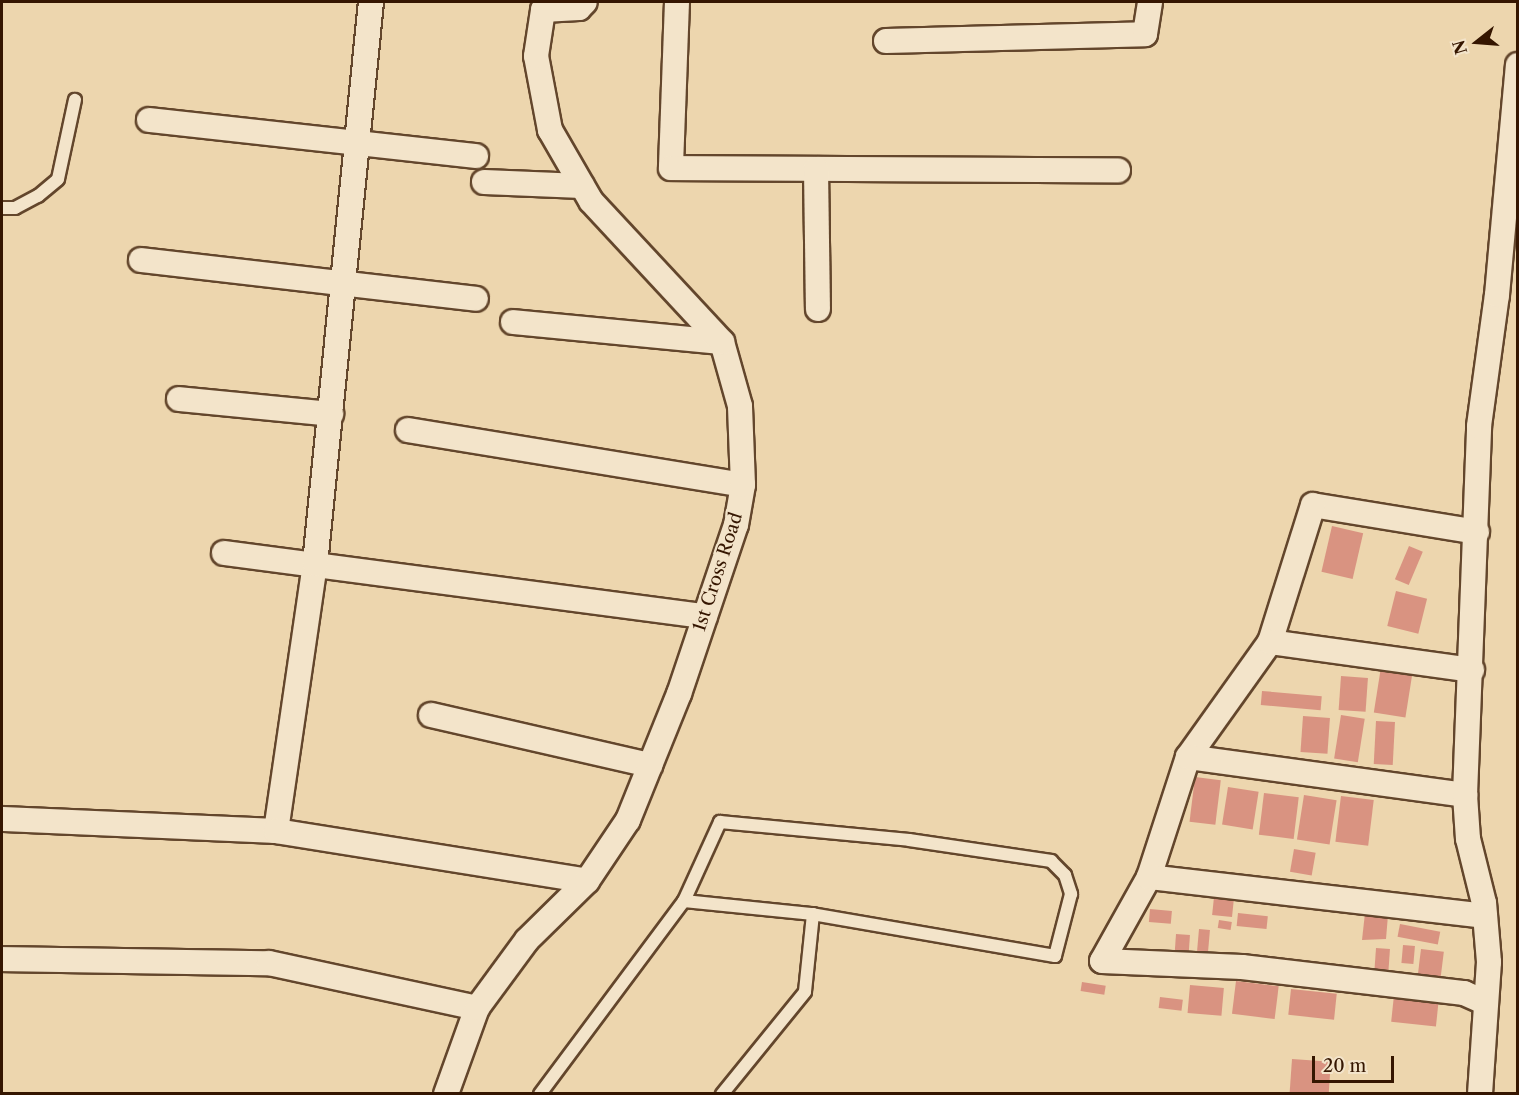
<!DOCTYPE html>
<html>
<head>
<meta charset="utf-8">
<style>
	body { margin:0 }
	#map { position:relative; width:1519px; height:1095px; overflow:hidden; background:#edd6ae; font-family:"Libre Caslon Text",serif }
	div>[style] { position:absolute }
	.building>* { inset:0; background:#d99381; transform-origin:0 0 }
	.roads { filter:drop-shadow(2px 0 #63462c) drop-shadow(-2px 0 #63462c) drop-shadow(0 2px #63462c) drop-shadow(0 -2px #63462c) }
	.service>* { height:12px; margin:-6px; padding:0 6px; transform-origin:6px; border-radius:6px; background:#f3e4ca }
	.minor>* { height:24px; margin:-12px; padding:0 12px; transform-origin:12px; border-radius:12px; background:#f3e4ca }
	span { translate:-50% -50%; white-space:nowrap; text-align:center; line-height:1.15; -webkit-text-stroke:4.5px #f3e4ca; paint-order:stroke }
	.street-label { font-size:18px; color:#351601 }
	.frame { position:absolute; inset:0; border:3px solid #351601; pointer-events:none }
	.north { position:absolute; left:1447px; top:12px; width:60px; height:60px; -webkit-text-stroke:4px #f3e4ca; paint-order:stroke; rotate:253deg; font-size:16px; font-weight:700; line-height:24px; text-align:center; color:#351601 }
	.north::after { content:''; display:block; margin:auto; width:21px; height:27px; background:#351601; clip-path:polygon(50% 0,100% 100%,50% 72%,0 100%) }
	.scale { position:absolute; left:1312px; top:1056px; width:82px; height:27px; box-sizing:border-box; border:3px solid #351601; border-top:0; padding-left:8px; font-size:18px; line-height:21px; white-space:nowrap; color:#351601; -webkit-text-stroke:4px #f3e4ca; paint-order:stroke }
</style>
</head>
<body>
<div id="map">
	<div class="building">
		<div style="left:1332px;top:526px;width:32px;height:47px;rotate:13deg"></div>
		<div style="left:1409px;top:546px;width:15px;height:36px;rotate:23deg"></div>
		<div style="left:1396px;top:591px;width:32px;height:36px;rotate:14deg"></div>
		<div style="left:1381px;top:667px;width:32px;height:46px;rotate:9deg"></div>
		<div style="left:1341px;top:676px;width:27px;height:34px;rotate:4deg"></div>
		<div style="left:1262px;top:691px;width:60px;height:14px;rotate:5deg"></div>
		<div style="left:1341px;top:715px;width:24px;height:44px;rotate:9deg"></div>
		<div style="left:1303px;top:716px;width:27px;height:36px;rotate:4deg"></div>
		<div style="left:1376px;top:721px;width:19px;height:43px;rotate:3deg"></div>
		<div style="left:1195px;top:777px;width:26px;height:45px;rotate:7deg"></div>
		<div style="left:1228px;top:787px;width:31px;height:38px;rotate:9deg"></div>
		<div style="left:1264px;top:793px;width:35px;height:42px;rotate:7deg"></div>
		<div style="left:1304px;top:795px;width:33px;height:45px;rotate:9deg"></div>
		<div style="left:1341px;top:796px;width:33px;height:46px;rotate:7deg"></div>
		<div style="left:1294px;top:849px;width:22px;height:23px;rotate:10deg"></div>
		<div style="left:1214px;top:897px;width:20px;height:18px;rotate:6deg"></div>
		<div style="left:1150px;top:909px;width:22px;height:13px;rotate:5deg"></div>
		<div style="left:1238px;top:913px;width:30px;height:13px;rotate:6deg"></div>
		<div style="clip-path:polygon(1365px 913px,1388px 915px,1386px 939px,1362px 940px)"></div>
		<div style="left:1219px;top:920px;width:13px;height:8px;rotate:9deg"></div>
		<div style="left:1400px;top:924px;width:41px;height:13px;rotate:11deg"></div>
		<div style="left:1199px;top:929px;width:11px;height:25px;rotate:5deg"></div>
		<div style="left:1176px;top:934px;width:14px;height:18px;rotate:4deg"></div>
		<div style="left:1403px;top:945px;width:12px;height:18px;rotate:5deg"></div>
		<div style="left:1376px;top:948px;width:14px;height:21px;rotate:4deg"></div>
		<div style="left:1421px;top:949px;width:23px;height:34px;rotate:7deg"></div>
		<div style="left:1236px;top:981px;width:43px;height:33px;rotate:7deg"></div>
		<div style="left:1082px;top:982px;width:24px;height:9px;rotate:9deg"></div>
		<div style="left:1190px;top:985px;width:34px;height:28px;rotate:5deg"></div>
		<div style="left:1291px;top:989px;width:46px;height:26px;rotate:6deg"></div>
		<div style="left:1394px;top:995px;width:45px;height:27px;rotate:6deg"></div>
		<div style="left:1160px;top:997px;width:23px;height:11px;rotate:7deg"></div>
		<div style="left:1292px;top:1059px;width:39px;height:35px;rotate:4deg"></div>
	</div>
	<div class="roads">
		<div class="service">
			<div style="left:2px;top:208px;width:13px"></div>
			<div style="left:15px;top:208px;width:26px;rotate:-28deg"></div>
			<div style="left:38px;top:196px;width:26px;rotate:-40deg"></div>
			<div style="left:58px;top:179px;width:81px;rotate:-77.9deg"></div>
			<div style="left:684px;top:901px;width:130px;rotate:5.8deg"></div>
			<div style="left:813px;top:914px;width:78px;rotate:95.9deg"></div>
			<div style="left:805px;top:992px;width:132px;rotate:129.1deg"></div>
			<div style="left:540px;top:1094px;width:241px;rotate:-53.3deg"></div>
			<div style="left:684px;top:901px;width:87px;rotate:-65.5deg"></div>
			<div style="left:720px;top:822px;width:190px;rotate:5.4deg"></div>
			<div style="left:909px;top:840px;width:144px;rotate:8.4deg"></div>
			<div style="left:1051px;top:861px;width:20px;rotate:45deg"></div>
			<div style="left:1065px;top:875px;width:20px;rotate:72deg"></div>
			<div style="left:1071px;top:894px;width:64px;rotate:104.5deg"></div>
			<div style="left:1055px;top:956px;width:246px;rotate:-170.2deg"></div>
		</div>
		<div class="minor">
			<div style="left:677px;top:2px;width:166px;rotate:92.1deg"></div>
			<div style="left:671px;top:168px;width:447px;rotate:0.3deg"></div>
			<div style="left:886px;top:41px;width:259px;rotate:-1.5deg"></div>
			<div style="left:1145px;top:34px;width:32px;rotate:-81deg"></div>
			<div style="left:149px;top:120px;width:329px;rotate:6.3deg"></div>
			<div style="left:816px;top:169px;width:140px;rotate:89.2deg"></div>
			<div style="left:484px;top:182px;width:98px;rotate:2.3deg"></div>
			<div style="left:141px;top:260px;width:337px;rotate:6.6deg"></div>
			<div style="left:513px;top:322px;width:210px;rotate:5.5deg"></div>
			<div style="left:179px;top:399px;width:153px;rotate:5.6deg"></div>
			<div style="left:408px;top:430px;width:339px;rotate:9.3deg"></div>
			<div style="left:1477px;top:532px;width:166px;rotate:-170.7deg"></div>
			<div style="left:1313px;top:505px;width:144px;rotate:107.4deg"></div>
			<div style="left:1270px;top:642px;width:141px;rotate:125.5deg"></div>
			<div style="left:1188px;top:757px;width:126px;rotate:108deg"></div>
			<div style="left:1149px;top:877px;width:96px;rotate:119.2deg"></div>
			<div style="left:1102px;top:961px;width:140px;rotate:2.5deg"></div>
			<div style="left:1242px;top:967px;width:224px;rotate:6.7deg"></div>
			<div style="left:1464px;top:993px;width:24px;rotate:24deg"></div>
			<div style="left:224px;top:553px;width:485px;rotate:7.5deg"></div>
			<div style="left:1270px;top:642px;width:204px;rotate:7.9deg"></div>
			<div style="left:431px;top:715px;width:225px;rotate:12.9deg"></div>
			<div style="left:1188px;top:757px;width:280px;rotate:7.8deg"></div>
			<div style="left:2px;top:819px;width:274px;rotate:2.5deg"></div>
			<div style="left:276px;top:831px;width:270px;rotate:-81.7deg"></div>
			<div style="left:315px;top:564px;width:565px;rotate:-84.31deg"></div>
			<div style="left:276px;top:831px;width:315px;rotate:9.1deg"></div>
			<div style="left:1149px;top:877px;width:338px;rotate:6.6deg"></div>
			<div style="left:2px;top:959px;width:267px;rotate:0.9deg"></div>
			<div style="left:269px;top:963px;width:213px;rotate:12.2deg"></div>
			<div style="left:446px;top:1094px;width:91px;rotate:-70.2deg"></div>
			<div style="left:477px;top:1008px;width:84px;rotate:-53.7deg"></div>
			<div style="left:527px;top:940px;width:84px;rotate:-44.5deg"></div>
			<div style="left:587px;top:881px;width:73px;rotate:-56.1deg"></div>
			<div style="left:628px;top:820px;width:136px;rotate:-68deg"></div>
			<div style="left:679px;top:694px;width:178px;rotate:-71.4deg"></div>
			<div style="left:736px;top:525px;width:41px;rotate:-80.1deg"></div>
			<div style="left:743px;top:485px;width:79px;rotate:-92.2deg"></div>
			<div style="left:740px;top:406px;width:66px;rotate:-105.7deg"></div>
			<div style="left:722px;top:342px;width:192px;rotate:-132.9deg"></div>
			<div style="left:591px;top:201px;width:82px;rotate:-120deg"></div>
			<div style="left:550px;top:130px;width:75px;rotate:-100.7deg"></div>
			<div style="left:536px;top:56px;width:47px;rotate:-81.3deg"></div>
			<div style="left:543px;top:10px;width:36px;rotate:-3deg"></div>
			<div style="left:579px;top:8px;width:8px;rotate:-45deg"></div>
			<div style="left:1480px;top:1094px;width:132px;rotate:-86.1deg"></div>
			<div style="left:1489px;top:962px;width:59px;rotate:-94.8deg"></div>
			<div style="left:1484px;top:903px;width:66px;rotate:-104deg"></div>
			<div style="left:1468px;top:839px;width:44px;rotate:-93.9deg"></div>
			<div style="left:1465px;top:795px;width:369px;rotate:-87.8deg"></div>
			<div style="left:1479px;top:426px;width:132px;rotate:-82.2deg"></div>
			<div style="left:1497px;top:295px;width:231px;rotate:-84.8deg"></div>
		</div>
	</div>
	<div class="street-label">
		<span style="left:718px;top:572px;rotate:-72deg">1st Cross Road</span>
	</div>
	<div class="frame"></div>
	<div class="north">N</div>
	<div class="scale">20 m</div>
</div>
</body>
</html>
